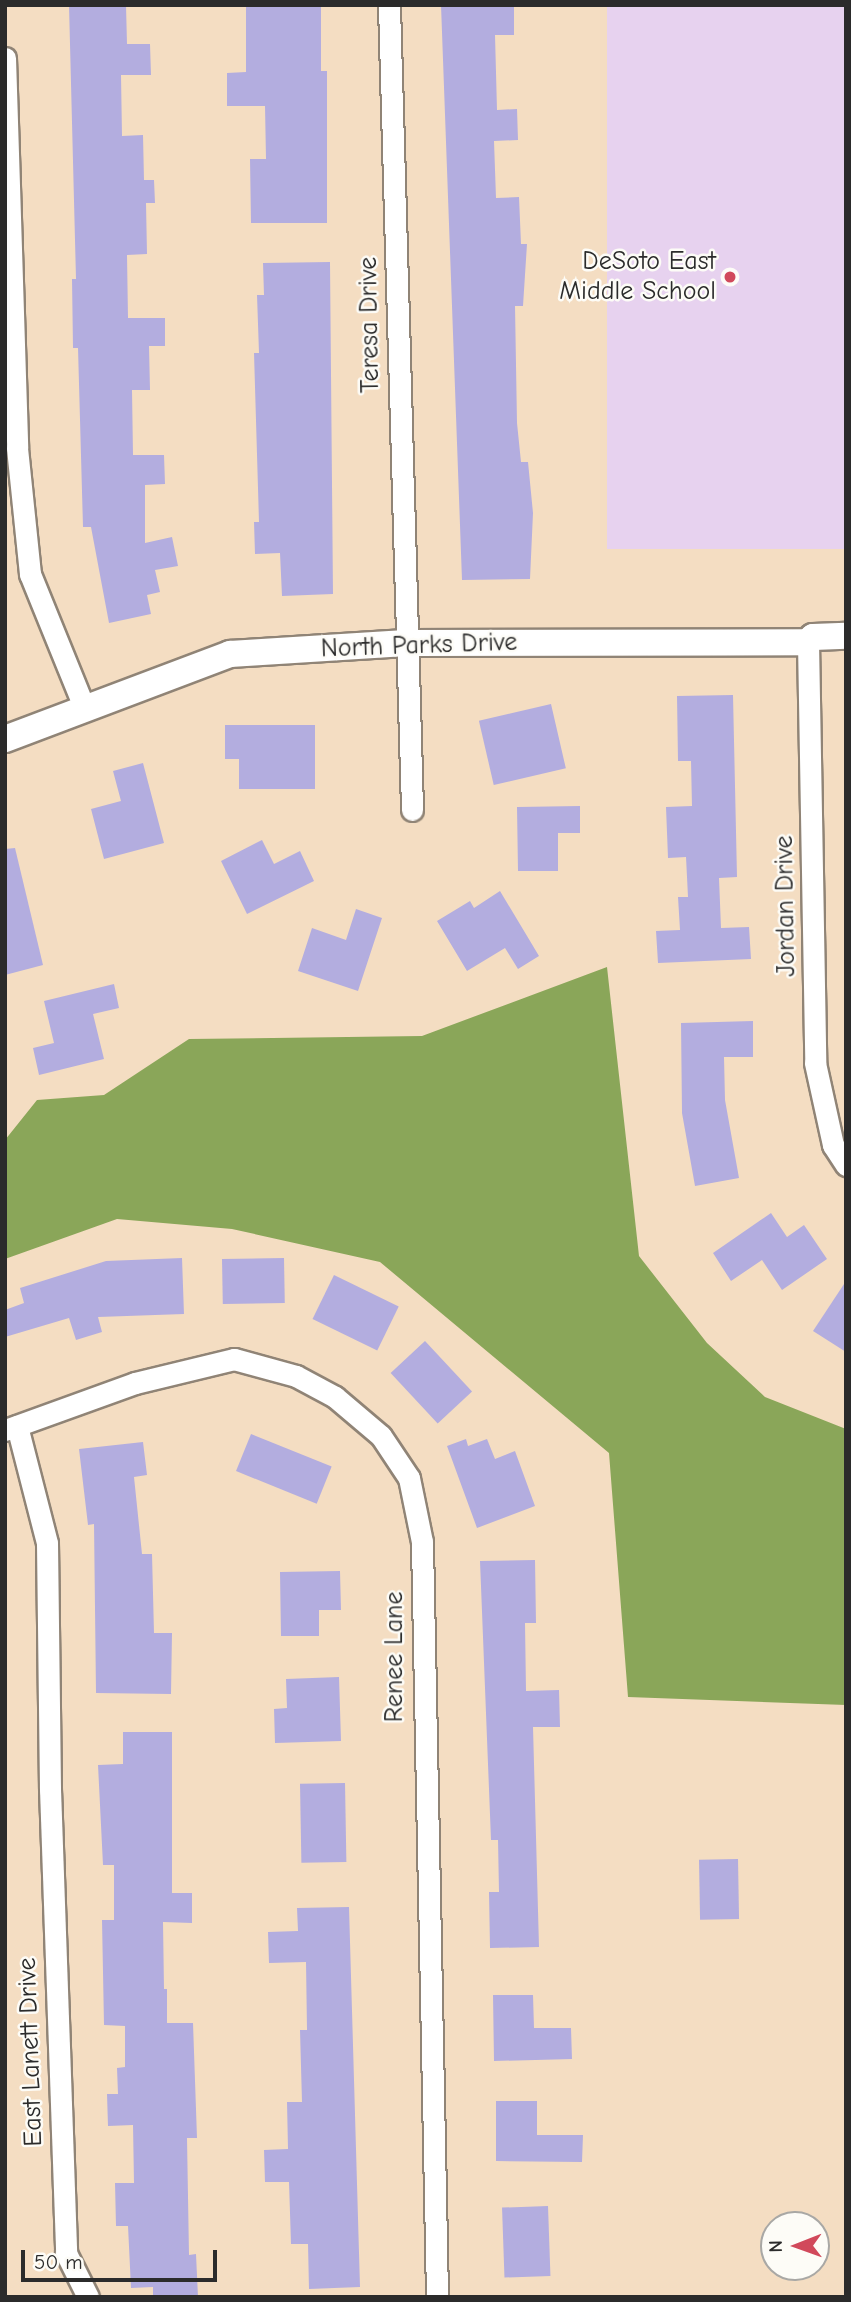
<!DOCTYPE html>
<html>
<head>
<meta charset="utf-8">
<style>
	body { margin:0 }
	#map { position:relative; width:851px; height:2302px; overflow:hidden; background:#f4ddc2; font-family:"Comic Neue",sans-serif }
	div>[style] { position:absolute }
	.built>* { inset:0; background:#e7d2ef; transform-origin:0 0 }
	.forest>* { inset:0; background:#8aa659 }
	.building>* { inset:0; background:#b3addf; transform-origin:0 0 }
	.roads { filter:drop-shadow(2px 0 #908476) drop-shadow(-2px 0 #908476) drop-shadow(0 2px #908476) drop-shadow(0 -2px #908476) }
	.minor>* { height:21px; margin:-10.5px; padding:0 10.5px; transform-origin:10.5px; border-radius:10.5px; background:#fff }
	.tertiary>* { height:26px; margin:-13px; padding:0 13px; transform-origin:13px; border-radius:13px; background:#fff }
	.dots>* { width:19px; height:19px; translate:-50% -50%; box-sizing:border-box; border:4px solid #fdfcf7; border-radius:50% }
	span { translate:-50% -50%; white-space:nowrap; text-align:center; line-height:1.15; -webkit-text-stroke:5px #fdfcf7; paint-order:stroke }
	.poi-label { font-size:26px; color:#2b2b2b }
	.right { translate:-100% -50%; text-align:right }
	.street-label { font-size:26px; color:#2b2b2b }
	.frame { position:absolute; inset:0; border:7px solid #2b2b2b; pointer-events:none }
	.north { position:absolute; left:760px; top:2211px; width:70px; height:70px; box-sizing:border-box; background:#fdfcf7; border:2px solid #a9a8a5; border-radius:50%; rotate:269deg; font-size:19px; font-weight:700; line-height:28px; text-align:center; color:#2b2b2b }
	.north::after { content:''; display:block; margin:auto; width:24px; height:32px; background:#d1495b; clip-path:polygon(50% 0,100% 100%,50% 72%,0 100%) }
	.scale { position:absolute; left:21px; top:2250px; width:196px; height:32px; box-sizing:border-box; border:4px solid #2b2b2b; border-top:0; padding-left:9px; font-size:21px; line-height:24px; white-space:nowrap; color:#2b2b2b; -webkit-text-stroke:5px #fdfcf7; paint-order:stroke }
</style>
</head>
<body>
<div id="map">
	<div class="built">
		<div style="left:607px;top:5px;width:239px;height:544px"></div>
	</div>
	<div class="forest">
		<div style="clip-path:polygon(607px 967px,639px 1256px,707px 1343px,765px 1397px,846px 1429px,846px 1705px,628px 1697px,609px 1453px,380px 1262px,232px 1229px,117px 1219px,5px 1259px,5px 1140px,37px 1100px,104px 1095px,189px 1039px,422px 1036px)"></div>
	</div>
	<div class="building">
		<div style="clip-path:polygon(69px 5px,126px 5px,127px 44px,150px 44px,151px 75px,121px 75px,122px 136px,143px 135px,144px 180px,154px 180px,155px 203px,146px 203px,147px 254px,127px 255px,128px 318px,165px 318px,165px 346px,149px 346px,150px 390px,132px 390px,133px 455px,164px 455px,165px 484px,145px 485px,145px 543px,172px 537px,178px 566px,155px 570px,160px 592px,147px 595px,151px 614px,109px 623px,91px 527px,83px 527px,78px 348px,73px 348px,72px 279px,76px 279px)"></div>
		<div style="clip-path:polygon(246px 5px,321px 5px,321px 71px,327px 71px,327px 223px,251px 223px,250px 159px,266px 159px,265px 106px,227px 106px,227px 73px,246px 72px)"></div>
		<div style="clip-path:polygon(441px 5px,514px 5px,514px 35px,495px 35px,497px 110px,517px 109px,518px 140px,494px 141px,496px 198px,519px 197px,521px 244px,527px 244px,523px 306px,515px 306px,517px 423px,521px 462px,528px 462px,533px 513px,530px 579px,462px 580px)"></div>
		<div style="clip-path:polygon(330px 262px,333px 594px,282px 596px,280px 553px,255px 554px,254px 522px,259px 522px,254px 353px,259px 353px,257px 295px,264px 295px,263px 263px)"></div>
		<div style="clip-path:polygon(733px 695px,737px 877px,719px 878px,721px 928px,749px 927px,751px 959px,658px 963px,656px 931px,680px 930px,678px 897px,688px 897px,686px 857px,668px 858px,666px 807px,692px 806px,691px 761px,678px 761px,677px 696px)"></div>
		<div style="left:551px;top:704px;width:66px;height:74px;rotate:77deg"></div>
		<div style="clip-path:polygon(225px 725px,315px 725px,315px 789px,239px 789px,239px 759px,225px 759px)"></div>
		<div style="clip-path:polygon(143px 763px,164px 843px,104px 859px,91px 809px,121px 801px,113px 771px)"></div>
		<div style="clip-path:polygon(580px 806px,580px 833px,558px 833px,558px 871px,518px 871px,517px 807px)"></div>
		<div style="clip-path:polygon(262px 840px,274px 864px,300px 851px,314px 881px,247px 914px,221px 861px)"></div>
		<div style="clip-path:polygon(15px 848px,43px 965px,5px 975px,5px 849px)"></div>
		<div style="clip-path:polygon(500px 891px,539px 956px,518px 969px,505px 948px,467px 971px,437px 921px,470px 901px,474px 908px)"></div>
		<div style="clip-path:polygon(356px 909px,382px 918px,358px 991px,298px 971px,312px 928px,346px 940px)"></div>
		<div style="clip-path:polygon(114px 984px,119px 1008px,93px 1014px,104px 1059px,39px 1075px,33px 1048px,54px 1043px,44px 1001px)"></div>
		<div style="clip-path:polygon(753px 1021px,753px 1057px,724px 1057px,725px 1100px,739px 1178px,695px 1186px,682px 1113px,681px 1023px)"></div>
		<div style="clip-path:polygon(771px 1213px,787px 1237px,804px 1225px,827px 1259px,782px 1290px,762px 1260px,731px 1281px,713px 1253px)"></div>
		<div style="clip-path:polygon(182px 1258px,184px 1314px,98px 1317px,102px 1332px,76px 1340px,69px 1318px,5px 1337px,5px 1310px,24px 1303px,20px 1288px,106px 1261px)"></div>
		<div style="left:284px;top:1258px;width:45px;height:62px;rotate:89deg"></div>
		<div style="left:334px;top:1275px;width:72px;height:49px;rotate:26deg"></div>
		<div style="clip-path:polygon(846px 1281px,846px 1352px,813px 1331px)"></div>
		<div style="left:425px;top:1341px;width:69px;height:47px;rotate:47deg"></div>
		<div style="left:251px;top:1434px;width:87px;height:40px;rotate:22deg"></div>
		<div style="clip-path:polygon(466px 1439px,468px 1446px,487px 1439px,495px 1459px,515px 1451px,535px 1506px,477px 1528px,447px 1446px)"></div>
		<div style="clip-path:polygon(143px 1442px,147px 1475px,134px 1477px,142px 1554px,152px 1554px,154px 1633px,172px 1633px,171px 1694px,96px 1693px,94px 1524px,88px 1525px,79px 1449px)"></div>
		<div style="clip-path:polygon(535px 1560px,536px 1623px,525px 1623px,526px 1691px,559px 1690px,560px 1727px,533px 1727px,539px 1947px,490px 1948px,489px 1892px,499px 1892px,498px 1840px,491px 1840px,480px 1561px)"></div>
		<div style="clip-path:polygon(340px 1571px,341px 1610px,319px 1610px,319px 1636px,281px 1636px,280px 1572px)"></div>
		<div style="clip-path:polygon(339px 1677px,341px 1741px,275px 1743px,274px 1709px,287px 1708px,286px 1679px)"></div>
		<div style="clip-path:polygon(123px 1732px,172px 1732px,172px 1893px,192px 1893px,192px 1923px,163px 1922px,164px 1989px,167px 1989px,167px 2023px,193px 2023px,197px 2138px,187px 2138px,189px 2255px,196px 2254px,198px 2297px,153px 2297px,153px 2287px,131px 2288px,128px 2226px,116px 2226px,115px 2183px,134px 2183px,133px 2125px,108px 2126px,107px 2094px,118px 2094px,117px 2068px,125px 2067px,125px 2026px,104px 2025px,102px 1920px,114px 1920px,114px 1865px,103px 1865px,98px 1765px,123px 1764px)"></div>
		<div style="left:345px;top:1783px;width:79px;height:45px;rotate:89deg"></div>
		<div style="left:738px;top:1859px;width:60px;height:39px;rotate:89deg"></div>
		<div style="clip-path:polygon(349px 1907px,360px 2287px,309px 2289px,308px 2244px,291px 2244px,289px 2182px,265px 2182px,264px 2150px,288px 2149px,287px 2102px,302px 2102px,300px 2030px,307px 2030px,306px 1962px,269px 1963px,268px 1932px,298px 1931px,297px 1908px)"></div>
		<div style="clip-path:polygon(493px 1995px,533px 1995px,534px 2028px,571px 2028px,572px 2059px,494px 2061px)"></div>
		<div style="clip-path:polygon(496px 2101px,537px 2101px,537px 2135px,583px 2135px,582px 2162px,496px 2161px)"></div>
		<div style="left:548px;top:2206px;width:70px;height:46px;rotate:88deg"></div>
	</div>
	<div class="roads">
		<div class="minor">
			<div style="left:389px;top:5px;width:805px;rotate:88.36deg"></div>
			<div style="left:5px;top:58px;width:390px;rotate:88.2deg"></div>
			<div style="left:17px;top:448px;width:127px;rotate:84.1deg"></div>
			<div style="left:30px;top:574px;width:144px;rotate:67.9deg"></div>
			<div style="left:808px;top:642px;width:421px;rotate:89deg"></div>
			<div style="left:815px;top:1063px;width:84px;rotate:77.6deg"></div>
			<div style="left:833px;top:1145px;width:24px;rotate:57deg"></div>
			<div style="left:17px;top:1426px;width:121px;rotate:75.6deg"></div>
			<div style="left:47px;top:1543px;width:246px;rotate:89.3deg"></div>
			<div style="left:50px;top:1789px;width:464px;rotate:88deg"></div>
			<div style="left:66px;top:2253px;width:49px;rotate:63.4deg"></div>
			<div style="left:5px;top:1430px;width:138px;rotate:-19.9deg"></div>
			<div style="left:135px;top:1383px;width:102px;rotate:-13.6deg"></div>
			<div style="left:234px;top:1359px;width:64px;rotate:15.3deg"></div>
			<div style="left:296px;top:1376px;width:44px;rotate:28.3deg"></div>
			<div style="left:335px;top:1397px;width:60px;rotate:40.3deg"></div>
			<div style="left:381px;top:1436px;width:50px;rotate:56.3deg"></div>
			<div style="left:409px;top:1478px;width:65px;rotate:78.5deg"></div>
			<div style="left:422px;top:1542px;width:755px;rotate:88.86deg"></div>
		</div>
		<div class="tertiary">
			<div style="left:5px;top:739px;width:241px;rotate:-20.7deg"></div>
			<div style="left:230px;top:654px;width:176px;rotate:-3.6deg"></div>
			<div style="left:406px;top:643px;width:402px;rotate:-0.1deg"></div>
			<div style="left:808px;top:642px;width:7px;rotate:-45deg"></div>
			<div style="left:813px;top:637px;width:33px;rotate:-2deg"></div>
		</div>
	</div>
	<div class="dots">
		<div style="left:730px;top:277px;background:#d1495b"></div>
	</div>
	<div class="poi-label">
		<span class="right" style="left:716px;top:277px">DeSoto East<br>Middle School</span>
	</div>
	<div class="street-label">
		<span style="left:370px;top:325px;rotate:-91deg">Teresa Drive</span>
		<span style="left:419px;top:646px;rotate:-2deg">North Parks Drive</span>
		<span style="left:786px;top:906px;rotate:-91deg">Jordan Drive</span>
		<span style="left:395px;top:1657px;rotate:-90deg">Renee Lane</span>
		<span style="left:31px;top:2052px;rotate:-92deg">East Lanett Drive</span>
	</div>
	<div class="frame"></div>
	<div class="north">N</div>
	<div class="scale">50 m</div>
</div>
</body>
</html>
